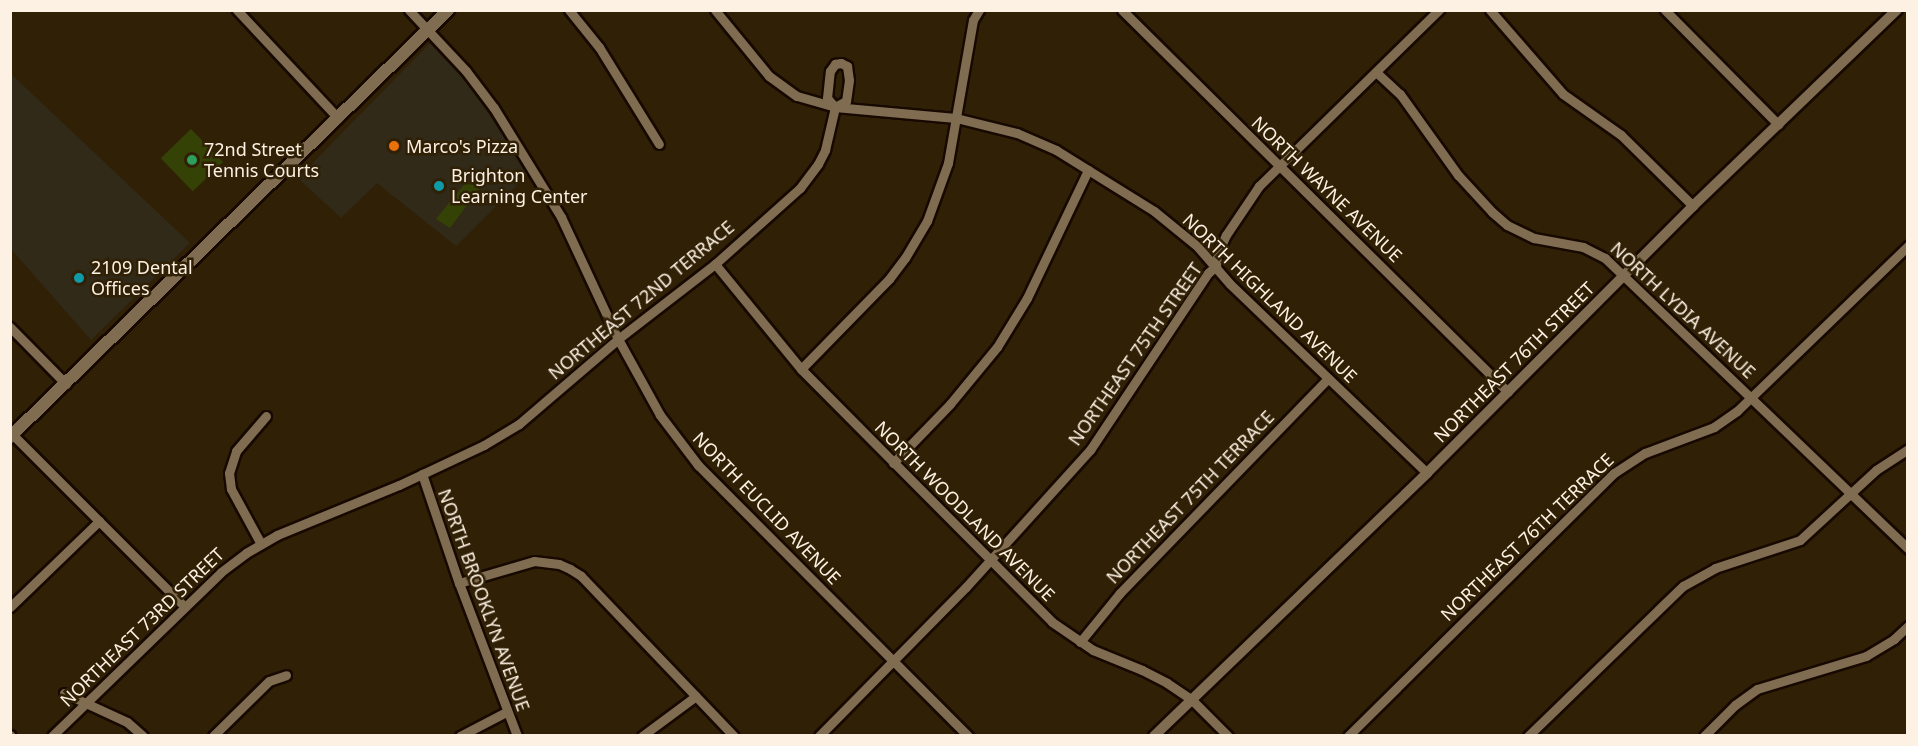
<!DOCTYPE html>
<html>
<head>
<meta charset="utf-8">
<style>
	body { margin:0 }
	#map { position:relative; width:1918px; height:746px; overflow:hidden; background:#302006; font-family:"Noto Sans",sans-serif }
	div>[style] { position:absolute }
	.commercial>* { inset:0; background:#312a19 }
	.green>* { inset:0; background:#354205; transform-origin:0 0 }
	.roads { filter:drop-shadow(2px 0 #170900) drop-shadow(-2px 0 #170900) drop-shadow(0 2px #170900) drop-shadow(0 -2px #170900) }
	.minor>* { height:9px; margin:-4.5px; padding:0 4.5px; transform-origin:4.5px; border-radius:4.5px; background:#7f6c51 }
	.tertiary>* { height:10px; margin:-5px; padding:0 5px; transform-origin:5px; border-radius:5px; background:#7f6c51 }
	.secondary>* { height:12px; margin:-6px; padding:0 6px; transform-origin:6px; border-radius:6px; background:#7f6c51 }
	.dots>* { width:16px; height:16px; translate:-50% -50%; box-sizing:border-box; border:3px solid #302006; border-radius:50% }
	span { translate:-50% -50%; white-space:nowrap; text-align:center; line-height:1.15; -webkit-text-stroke:5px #302006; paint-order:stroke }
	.poi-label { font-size:18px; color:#fcf1e2 }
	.left { translate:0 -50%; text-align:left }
	.street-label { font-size:18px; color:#fcf1e2 }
	.frame { position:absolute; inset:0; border:12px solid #fcf1e2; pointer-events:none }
</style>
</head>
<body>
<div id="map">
	<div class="commercial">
		<div style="clip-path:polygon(432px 41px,476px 94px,528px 174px,456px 246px,377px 183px,341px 218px,298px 178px)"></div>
		<div style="clip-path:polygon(11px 74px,190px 243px,91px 340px,11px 249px)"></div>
	</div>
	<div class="green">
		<div style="left:191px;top:129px;width:46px;height:42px;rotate:46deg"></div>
		<div style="clip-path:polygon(467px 181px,479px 189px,450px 228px,436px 219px)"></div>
	</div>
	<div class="roads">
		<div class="minor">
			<div style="left:237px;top:10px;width:148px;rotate:46.9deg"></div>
			<div style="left:409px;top:10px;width:83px;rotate:46.9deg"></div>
			<div style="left:466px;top:71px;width:46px;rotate:52.9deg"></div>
			<div style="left:494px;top:108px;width:128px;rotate:58.4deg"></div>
			<div style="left:561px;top:217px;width:135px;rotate:65deg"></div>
			<div style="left:618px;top:339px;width:87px;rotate:61.1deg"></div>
			<div style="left:660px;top:415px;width:63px;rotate:52.8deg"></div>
			<div style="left:698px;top:465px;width:383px;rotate:45.1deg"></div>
			<div style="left:569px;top:10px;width:48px;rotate:51deg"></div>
			<div style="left:599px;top:47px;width:114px;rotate:58.3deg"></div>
			<div style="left:715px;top:10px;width:85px;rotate:50.7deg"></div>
			<div style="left:769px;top:76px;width:34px;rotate:36deg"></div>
			<div style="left:797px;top:96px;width:40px;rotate:16deg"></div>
			<div style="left:835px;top:107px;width:121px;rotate:5.2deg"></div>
			<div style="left:956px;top:118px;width:63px;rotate:13.8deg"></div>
			<div style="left:1017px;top:133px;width:43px;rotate:23.6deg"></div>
			<div style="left:1056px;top:150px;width:115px;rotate:31.9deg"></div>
			<div style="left:1154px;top:211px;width:55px;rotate:39.1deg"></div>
			<div style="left:1197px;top:246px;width:50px;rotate:49deg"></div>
			<div style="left:1230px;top:284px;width:273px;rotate:43.8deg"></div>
			<div style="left:1122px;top:10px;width:543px;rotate:44.7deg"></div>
			<div style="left:1490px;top:10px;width:111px;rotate:49deg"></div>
			<div style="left:1563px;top:94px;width:71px;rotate:35.3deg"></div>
			<div style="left:1621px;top:135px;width:101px;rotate:44.6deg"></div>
			<div style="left:1665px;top:10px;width:161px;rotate:45.3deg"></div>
			<div style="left:841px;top:63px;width:7px;rotate:27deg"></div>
			<div style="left:847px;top:66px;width:14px;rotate:82deg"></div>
			<div style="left:849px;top:80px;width:21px;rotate:98deg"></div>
			<div style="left:846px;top:101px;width:13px;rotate:151deg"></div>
			<div style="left:835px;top:107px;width:12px;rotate:-132deg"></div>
			<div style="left:827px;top:98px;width:27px;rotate:-84deg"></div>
			<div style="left:830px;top:71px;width:9px;rotate:-54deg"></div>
			<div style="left:835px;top:64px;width:6px;rotate:-9deg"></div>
			<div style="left:1376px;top:72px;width:33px;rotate:43deg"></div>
			<div style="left:1400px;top:94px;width:100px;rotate:54.4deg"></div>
			<div style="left:1458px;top:175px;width:50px;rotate:47.4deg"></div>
			<div style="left:1492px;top:212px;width:20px;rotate:41deg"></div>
			<div style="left:1507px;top:225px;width:30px;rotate:26deg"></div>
			<div style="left:1534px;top:238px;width:50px;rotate:10.4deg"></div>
			<div style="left:1583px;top:247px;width:25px;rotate:27deg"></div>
			<div style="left:1605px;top:258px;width:420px;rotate:43.8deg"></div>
			<div style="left:715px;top:264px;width:136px;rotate:50.7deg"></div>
			<div style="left:801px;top:369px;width:356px;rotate:45.2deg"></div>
			<div style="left:1052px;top:622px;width:50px;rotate:34.3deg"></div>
			<div style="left:1093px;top:650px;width:53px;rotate:22.2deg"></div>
			<div style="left:1142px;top:670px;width:28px;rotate:27deg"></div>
			<div style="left:1167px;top:683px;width:30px;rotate:34deg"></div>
			<div style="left:1192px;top:700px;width:51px;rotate:45deg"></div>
			<div style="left:10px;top:327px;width:80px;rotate:45.5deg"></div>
			<div style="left:801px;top:369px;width:126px;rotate:-45.6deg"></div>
			<div style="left:889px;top:279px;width:26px;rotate:-53deg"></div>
			<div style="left:905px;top:258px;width:43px;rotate:-59.3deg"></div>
			<div style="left:927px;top:221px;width:62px;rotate:-70.1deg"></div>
			<div style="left:948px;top:163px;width:145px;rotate:-80.1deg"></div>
			<div style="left:973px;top:20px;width:12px;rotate:-59deg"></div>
			<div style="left:13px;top:435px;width:243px;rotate:45deg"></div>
			<div style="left:893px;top:463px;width:82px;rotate:-46deg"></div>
			<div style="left:950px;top:404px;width:74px;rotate:-50.5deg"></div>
			<div style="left:997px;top:347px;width:57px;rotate:-58.5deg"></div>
			<div style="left:1027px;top:298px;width:142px;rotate:-64.5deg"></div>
			<div style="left:422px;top:474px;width:115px;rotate:71.3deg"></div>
			<div style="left:459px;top:583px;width:164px;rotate:69.2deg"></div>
			<div style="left:261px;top:544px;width:63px;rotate:-118.6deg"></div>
			<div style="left:231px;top:489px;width:16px;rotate:-97deg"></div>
			<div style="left:229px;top:473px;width:23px;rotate:-72deg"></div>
			<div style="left:236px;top:451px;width:46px;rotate:-49.4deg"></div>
			<div style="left:459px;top:583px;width:78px;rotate:-16.3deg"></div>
			<div style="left:534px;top:561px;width:25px;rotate:7deg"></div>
			<div style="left:559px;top:564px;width:12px;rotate:24deg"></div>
			<div style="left:570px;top:569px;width:13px;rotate:32deg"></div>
			<div style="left:581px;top:576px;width:221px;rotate:46.3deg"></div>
			<div style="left:10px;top:607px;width:124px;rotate:-44deg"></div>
			<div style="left:1080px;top:642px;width:63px;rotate:-50.8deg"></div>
			<div style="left:1120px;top:593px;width:299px;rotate:-45.9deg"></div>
			<div style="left:64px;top:693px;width:69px;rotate:24.7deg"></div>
			<div style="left:127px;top:722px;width:21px;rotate:41deg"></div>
			<div style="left:10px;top:735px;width:1px;rotate:45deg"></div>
			<div style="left:52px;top:736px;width:235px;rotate:-44.1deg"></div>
			<div style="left:221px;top:572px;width:31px;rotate:-37deg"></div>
			<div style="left:246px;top:553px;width:36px;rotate:-30deg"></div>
			<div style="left:277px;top:535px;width:132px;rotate:-22.3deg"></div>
			<div style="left:399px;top:485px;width:94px;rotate:-25.2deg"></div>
			<div style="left:484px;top:445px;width:41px;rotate:-31deg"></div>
			<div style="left:519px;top:424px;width:130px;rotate:-40.6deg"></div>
			<div style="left:618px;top:339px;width:123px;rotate:-37.7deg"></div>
			<div style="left:715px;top:264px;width:114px;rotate:-41.8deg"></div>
			<div style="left:800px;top:188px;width:30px;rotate:-53deg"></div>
			<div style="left:818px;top:164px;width:16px;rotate:-63deg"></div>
			<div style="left:825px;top:150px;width:44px;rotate:-76.9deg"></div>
			<div style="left:213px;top:736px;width:78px;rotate:-44.5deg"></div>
			<div style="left:269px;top:681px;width:18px;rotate:-19deg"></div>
			<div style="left:460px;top:736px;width:52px;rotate:-27.6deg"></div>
			<div style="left:642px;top:736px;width:67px;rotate:-36.5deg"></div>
			<div style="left:819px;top:736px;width:209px;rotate:-45.4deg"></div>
			<div style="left:966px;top:587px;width:185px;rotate:-47.9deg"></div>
			<div style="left:1090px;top:450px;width:213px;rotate:-56.3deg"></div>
			<div style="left:1208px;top:273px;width:11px;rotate:-41deg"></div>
			<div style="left:1216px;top:266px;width:11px;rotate:-85deg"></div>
			<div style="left:1217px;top:255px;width:22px;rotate:-66deg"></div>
			<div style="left:1226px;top:235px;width:59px;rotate:-56deg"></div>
			<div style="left:1259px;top:186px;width:252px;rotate:-44.4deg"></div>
			<div style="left:1348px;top:736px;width:374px;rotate:-44.7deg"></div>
			<div style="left:1614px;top:473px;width:37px;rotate:-33deg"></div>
			<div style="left:1645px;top:453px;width:74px;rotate:-20.6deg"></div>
			<div style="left:1714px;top:427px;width:28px;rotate:-35deg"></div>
			<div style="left:1737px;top:411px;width:238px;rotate:-44deg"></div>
			<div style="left:1528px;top:736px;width:216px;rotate:-44.1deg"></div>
			<div style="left:1683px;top:586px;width:37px;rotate:-29deg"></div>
			<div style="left:1715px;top:568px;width:89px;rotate:-18.2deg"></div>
			<div style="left:1800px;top:540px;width:103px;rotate:-42.6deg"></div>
			<div style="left:1876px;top:470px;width:38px;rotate:-33deg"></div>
			<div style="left:1704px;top:736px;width:44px;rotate:-45deg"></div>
			<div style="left:1735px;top:705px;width:27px;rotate:-36deg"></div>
			<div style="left:1757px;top:689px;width:114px;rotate:-16.8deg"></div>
			<div style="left:1866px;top:656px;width:33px;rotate:-31deg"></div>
			<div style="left:1894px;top:639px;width:19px;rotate:-43deg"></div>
		</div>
		<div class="tertiary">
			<div style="left:1154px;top:736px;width:379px;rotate:-43.9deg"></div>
			<div style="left:1427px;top:473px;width:377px;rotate:-45.1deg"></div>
			<div style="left:1693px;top:206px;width:283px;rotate:-43.9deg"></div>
		</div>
		<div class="secondary">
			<div style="left:10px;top:437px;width:612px;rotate:-44.27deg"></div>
		</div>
	</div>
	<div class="dots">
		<div style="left:394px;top:146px;background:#e8710a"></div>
		<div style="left:192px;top:160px;background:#2e9e5b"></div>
		<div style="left:439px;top:186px;background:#0f9aa8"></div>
		<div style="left:79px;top:278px;background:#0f9aa8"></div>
	</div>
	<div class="poi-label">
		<span class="left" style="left:406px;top:146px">Marco's Pizza</span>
		<span class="left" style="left:204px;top:160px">72nd Street<br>Tennis Courts</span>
		<span class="left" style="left:451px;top:186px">Brighton<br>Learning Center</span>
		<span class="left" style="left:91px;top:278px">2109 Dental<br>Offices</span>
	</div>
	<div class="street-label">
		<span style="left:1327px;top:189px;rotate:44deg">NORTH WAYNE AVENUE</span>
		<span style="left:1270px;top:298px;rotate:44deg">NORTH HIGHLAND AVENUE</span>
		<span style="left:641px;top:300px;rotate:-40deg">NORTHEAST 72ND TERRACE</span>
		<span style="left:1683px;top:310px;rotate:43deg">NORTH LYDIA AVENUE</span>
		<span style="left:1135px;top:354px;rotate:-55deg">NORTHEAST 75TH STREET</span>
		<span style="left:1514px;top:362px;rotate:-45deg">NORTHEAST 76TH STREET</span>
		<span style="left:1190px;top:497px;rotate:-46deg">NORTHEAST 75TH TERRACE</span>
		<span style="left:767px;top:508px;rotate:46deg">NORTH EUCLID AVENUE</span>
		<span style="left:965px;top:511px;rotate:45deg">NORTH WOODLAND AVENUE</span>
		<span style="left:1527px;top:537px;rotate:-44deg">NORTHEAST 76TH TERRACE</span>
		<span style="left:484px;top:600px;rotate:70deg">NORTH BROOKLYN AVENUE</span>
		<span style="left:142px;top:627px;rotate:-44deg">NORTHEAST 73RD STREET</span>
	</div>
	<div class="frame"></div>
</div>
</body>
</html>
